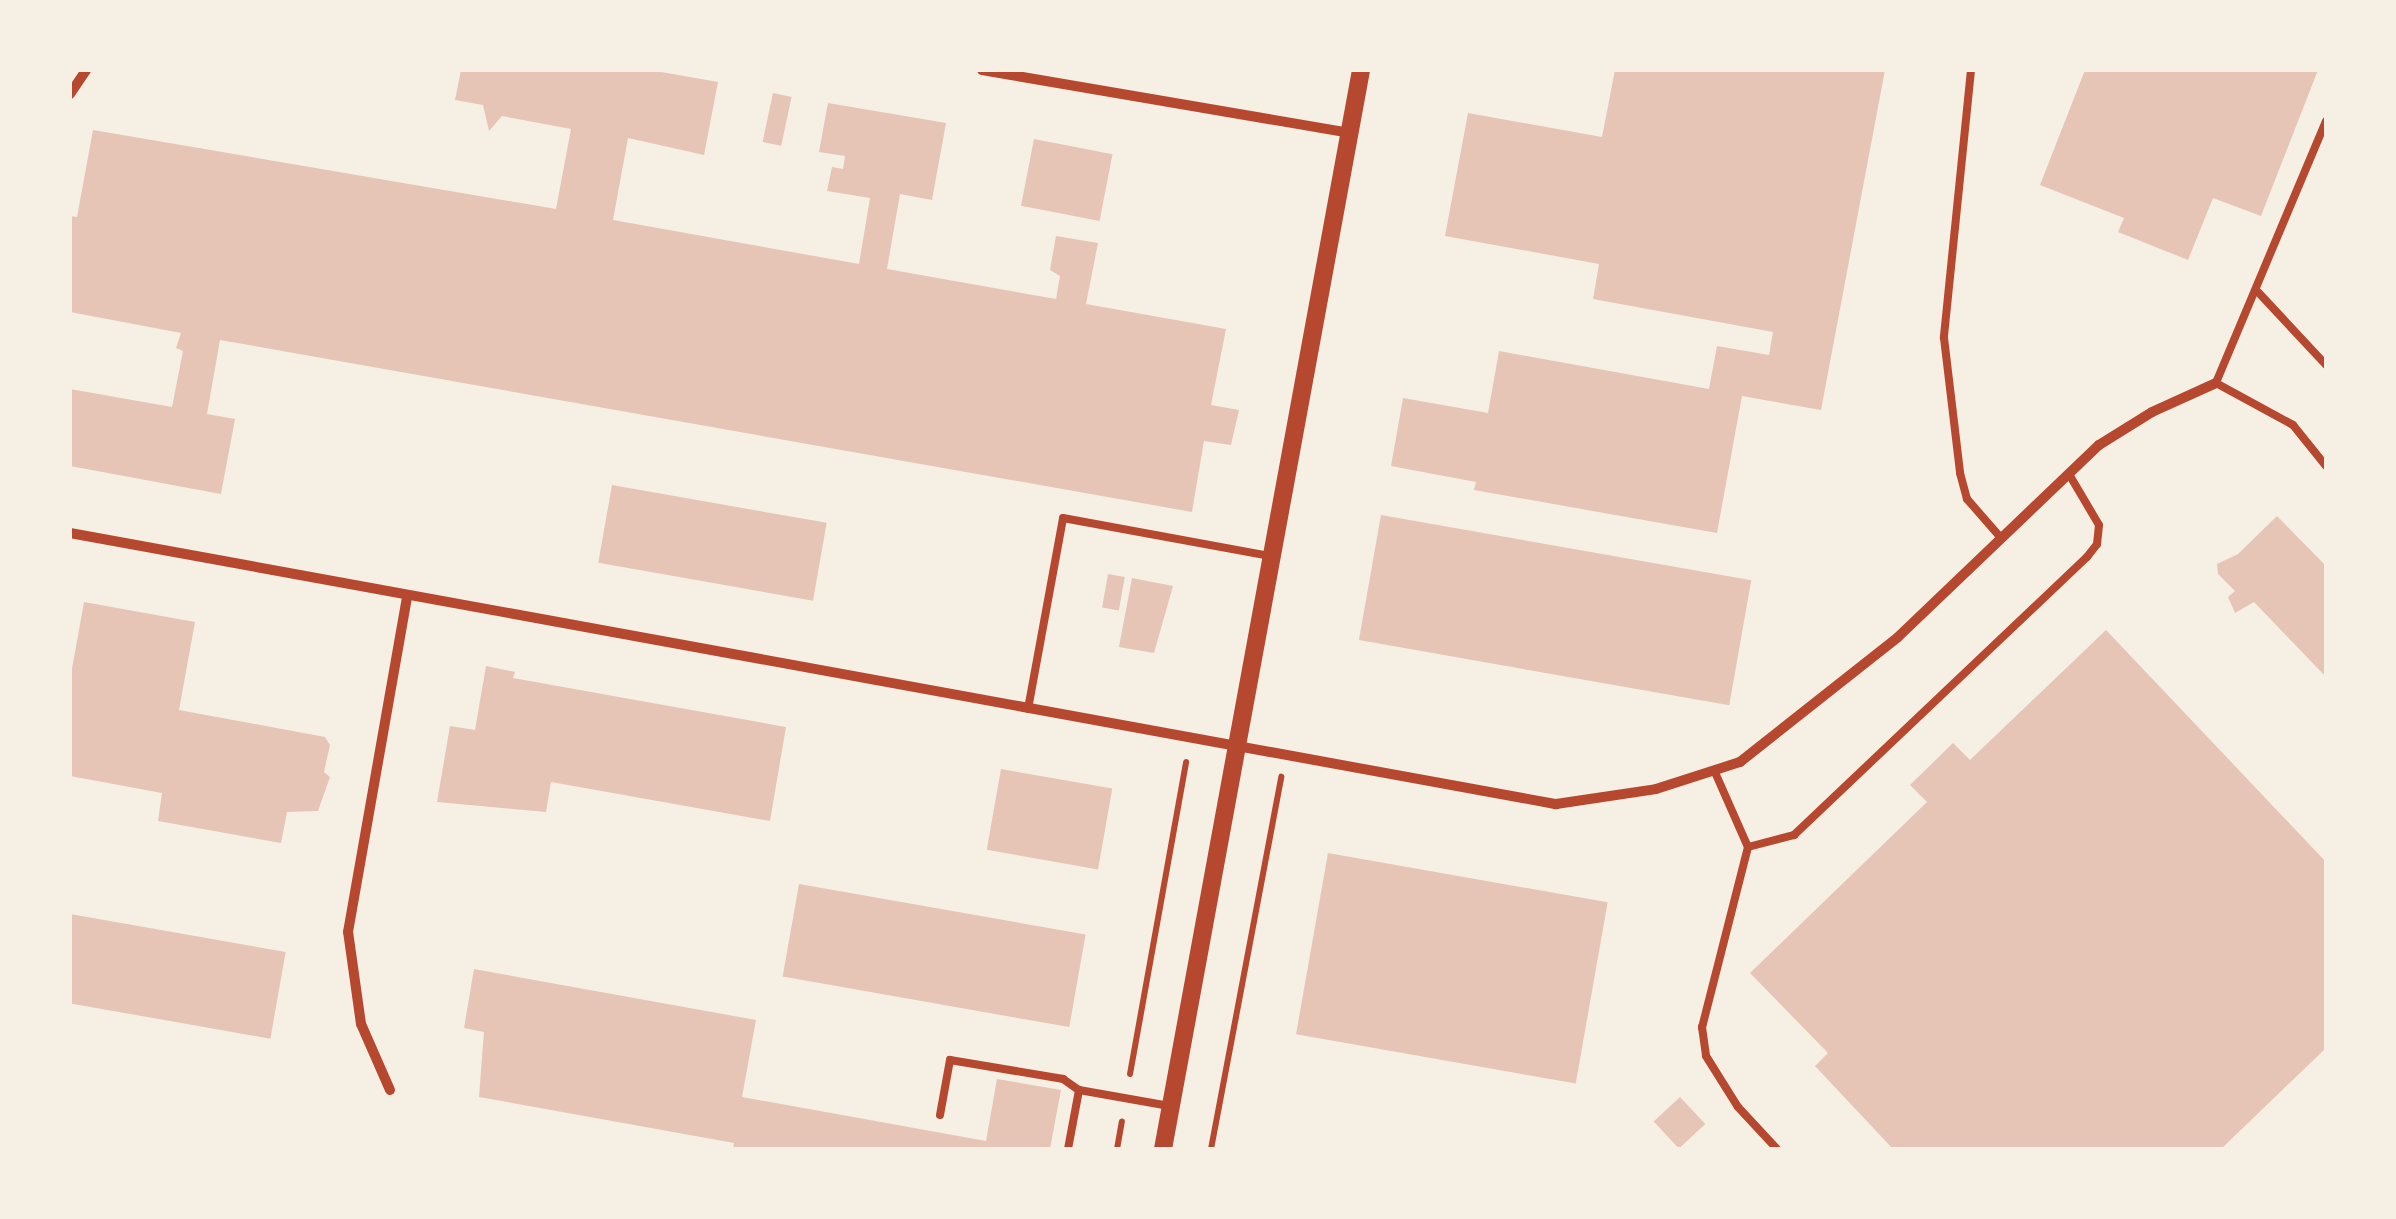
<!DOCTYPE html>
<html>
<head>
<meta charset="utf-8">
<style>
	body { margin:0 }
	#map { position:relative; width:2396px; height:1219px; overflow:hidden; background:#f6efe4; font-family:Poppins,sans-serif }
	div>[style] { position:absolute }
	.building>* { inset:0; background:#e6c5b7; transform-origin:0 0 }
	.path>* { height:6px; margin:-3px; padding:0 3px; transform-origin:3px; border-radius:3px; background:#b5482f }
	.service>* { height:8px; margin:-4px; padding:0 4px; transform-origin:4px; border-radius:4px; background:#b5482f }
	.minor>* { height:10px; margin:-5px; padding:0 5px; transform-origin:5px; border-radius:5px; background:#b5482f }
	.tertiary>* { height:18px; margin:-9px; padding:0 9px; transform-origin:9px; border-radius:9px; background:#b5482f }
	span { translate:-50% -50%; white-space:nowrap; text-align:center; line-height:1.15; -webkit-text-stroke:8px #f6efe4; paint-order:stroke }
	.frame { position:absolute; inset:0; border:72px solid #f6efe4; pointer-events:none }
</style>
</head>
<body>
<div id="map">
	<div class="building">
		<div style="clip-path:polygon(461px 70px,650px 70px,718px 82px,704px 155px,628px 138px,613px 220px,859px 264px,870px 198px,827px 191px,832px 167px,843px 169px,845px 156px,819px 152px,828px 103px,946px 123px,932px 200px,900px 194px,887px 269px,1056px 299px,1060px 276px,1050px 270px,1056px 236px,1098px 243px,1086px 304px,1226px 329px,1211px 405px,1239px 410px,1231px 445px,1204px 441px,1192px 512px,220px 340px,207px 414px,235px 419px,221px 494px,70px 466px,70px 389px,172px 407px,183px 351px,176px 348px,181px 333px,70px 312px,70px 216px,77px 217px,93px 130px,556px 209px,571px 129px,502px 116px,489px 131px,483px 105px,455px 100px)"></div>
		<div style="clip-path:polygon(1615px 70px,1885px 70px,1821px 410px,1742px 396px,1717px 533px,1474px 490px,1476px 482px,1391px 466px,1403px 398px,1488px 413px,1499px 351px,1709px 389px,1717px 346px,1769px 355px,1773px 332px,1593px 299px,1599px 264px,1445px 236px,1468px 113px,1602px 137px)"></div>
		<div style="clip-path:polygon(2085px 70px,2318px 70px,2261px 216px,2213px 198px,2188px 260px,2118px 232px,2124px 218px,2040px 185px)"></div>
		<div style="left:773px;top:93px;width:19px;height:50px;rotate:12deg"></div>
		<div style="left:1034px;top:139px;width:80px;height:68px;rotate:11deg"></div>
		<div style="left:612px;top:485px;width:218px;height:79px;rotate:10deg"></div>
		<div style="left:1381px;top:515px;width:376px;height:127px;rotate:10deg"></div>
		<div style="clip-path:polygon(2277px 516px,2326px 566px,2326px 677px,2254px 602px,2235px 613px,2228px 597px,2235px 591px,2218px 574px,2217px 564px,2238px 554px)"></div>
		<div style="left:1108px;top:574px;width:17px;height:34px;rotate:10deg"></div>
		<div style="clip-path:polygon(1132px 578px,1173px 586px,1154px 653px,1119px 647px)"></div>
		<div style="clip-path:polygon(84px 602px,195px 622px,179px 710px,325px 737px,330px 745px,324px 772px,330px 777px,318px 811px,287px 812px,281px 843px,158px 821px,162px 793px,70px 776px,70px 680px)"></div>
		<div style="clip-path:polygon(2106px 630px,2326px 862px,2326px 1048px,2221px 1149px,1893px 1149px,1815px 1066px,1828px 1053px,1750px 973px,1927px 802px,1910px 785px,1953px 743px,1970px 760px)"></div>
		<div style="clip-path:polygon(486px 666px,515px 672px,513px 678px,786px 727px,770px 821px,551px 782px,546px 812px,437px 802px,450px 726px,475px 730px)"></div>
		<div style="left:1001px;top:769px;width:113px;height:82px;rotate:10deg"></div>
		<div style="left:1328px;top:853px;width:284px;height:184px;rotate:10deg"></div>
		<div style="left:799px;top:884px;width:291px;height:94px;rotate:10deg"></div>
		<div style="left:70px;top:914px;width:219px;height:88px;rotate:10deg"></div>
		<div style="clip-path:polygon(474px 969px,756px 1020px,742px 1097px,986px 1141px,997px 1079px,1061px 1090px,1050px 1149px,733px 1149px,734px 1143px,479px 1097px,484px 1032px,464px 1028px)"></div>
		<div style="left:1680px;top:1097px;width:37px;height:36px;rotate:47deg"></div>
	</div>
	<div class="path">
		<div style="left:1130px;top:1074px;width:317px;rotate:-79.8deg"></div>
		<div style="left:1117px;top:1149px;width:28px;rotate:-80deg"></div>
		<div style="left:1211px;top:1149px;width:379px;rotate:-79.3deg"></div>
	</div>
	<div class="service">
		<div style="left:1971px;top:70px;width:269px;rotate:95.8deg"></div>
		<div style="left:1944px;top:338px;width:136px;rotate:83.2deg"></div>
		<div style="left:1960px;top:473px;width:27px;rotate:75deg"></div>
		<div style="left:1967px;top:499px;width:52px;rotate:48.9deg"></div>
		<div style="left:2326px;top:121px;width:284px;rotate:112.8deg"></div>
		<div style="left:2216px;top:383px;width:88px;rotate:28.6deg"></div>
		<div style="left:2293px;top:425px;width:53px;rotate:51.2deg"></div>
		<div style="left:2258px;top:292px;width:100px;rotate:47deg"></div>
		<div style="left:1028px;top:709px;width:194px;rotate:-79.6deg"></div>
		<div style="left:1063px;top:518px;width:211px;rotate:10.4deg"></div>
		<div style="left:1714px;top:770px;width:84px;rotate:66.2deg"></div>
		<div style="left:1748px;top:847px;width:186px;rotate:104.3deg"></div>
		<div style="left:1702px;top:1027px;width:29px;rotate:82deg"></div>
		<div style="left:1706px;top:1056px;width:60px;rotate:57.9deg"></div>
		<div style="left:1738px;top:1107px;width:57px;rotate:47.1deg"></div>
		<div style="left:1748px;top:847px;width:48px;rotate:-14.6deg"></div>
		<div style="left:1794px;top:835px;width:404px;rotate:-43.5deg"></div>
		<div style="left:2087px;top:557px;width:16px;rotate:-52deg"></div>
		<div style="left:2097px;top:544px;width:19px;rotate:-84deg"></div>
		<div style="left:2099px;top:525px;width:59px;rotate:-120.5deg"></div>
		<div style="left:940px;top:1115px;width:56px;rotate:-79.7deg"></div>
		<div style="left:950px;top:1060px;width:115px;rotate:9.5deg"></div>
		<div style="left:1063px;top:1079px;width:19px;rotate:35deg"></div>
		<div style="left:1068px;top:1149px;width:60px;rotate:-79.4deg"></div>
		<div style="left:1079px;top:1090px;width:92px;rotate:10deg"></div>
	</div>
	<div class="minor">
		<div style="left:982px;top:70px;width:373px;rotate:9.7deg"></div>
		<div style="left:70px;top:94px;width:29px;rotate:-56deg"></div>
		<div style="left:70px;top:533px;width:1511px;rotate:10.34deg"></div>
		<div style="left:1556px;top:804px;width:101px;rotate:-8.5deg"></div>
		<div style="left:1656px;top:789px;width:88px;rotate:-17.8deg"></div>
		<div style="left:1740px;top:762px;width:201px;rotate:-38.3deg"></div>
		<div style="left:1898px;top:637px;width:278px;rotate:-43.7deg"></div>
		<div style="left:2099px;top:445px;width:62px;rotate:-31.9deg"></div>
		<div style="left:2152px;top:412px;width:70px;rotate:-24.4deg"></div>
		<div style="left:390px;top:1090px;width:72px;rotate:-113.7deg"></div>
		<div style="left:361px;top:1024px;width:93px;rotate:-98deg"></div>
		<div style="left:348px;top:932px;width:340px;rotate:-80deg"></div>
	</div>
	<div class="tertiary">
		<div style="left:1163px;top:1149px;width:1097px;rotate:-79.6deg"></div>
	</div>
	<div class="frame"></div>
</div>
</body>
</html>
